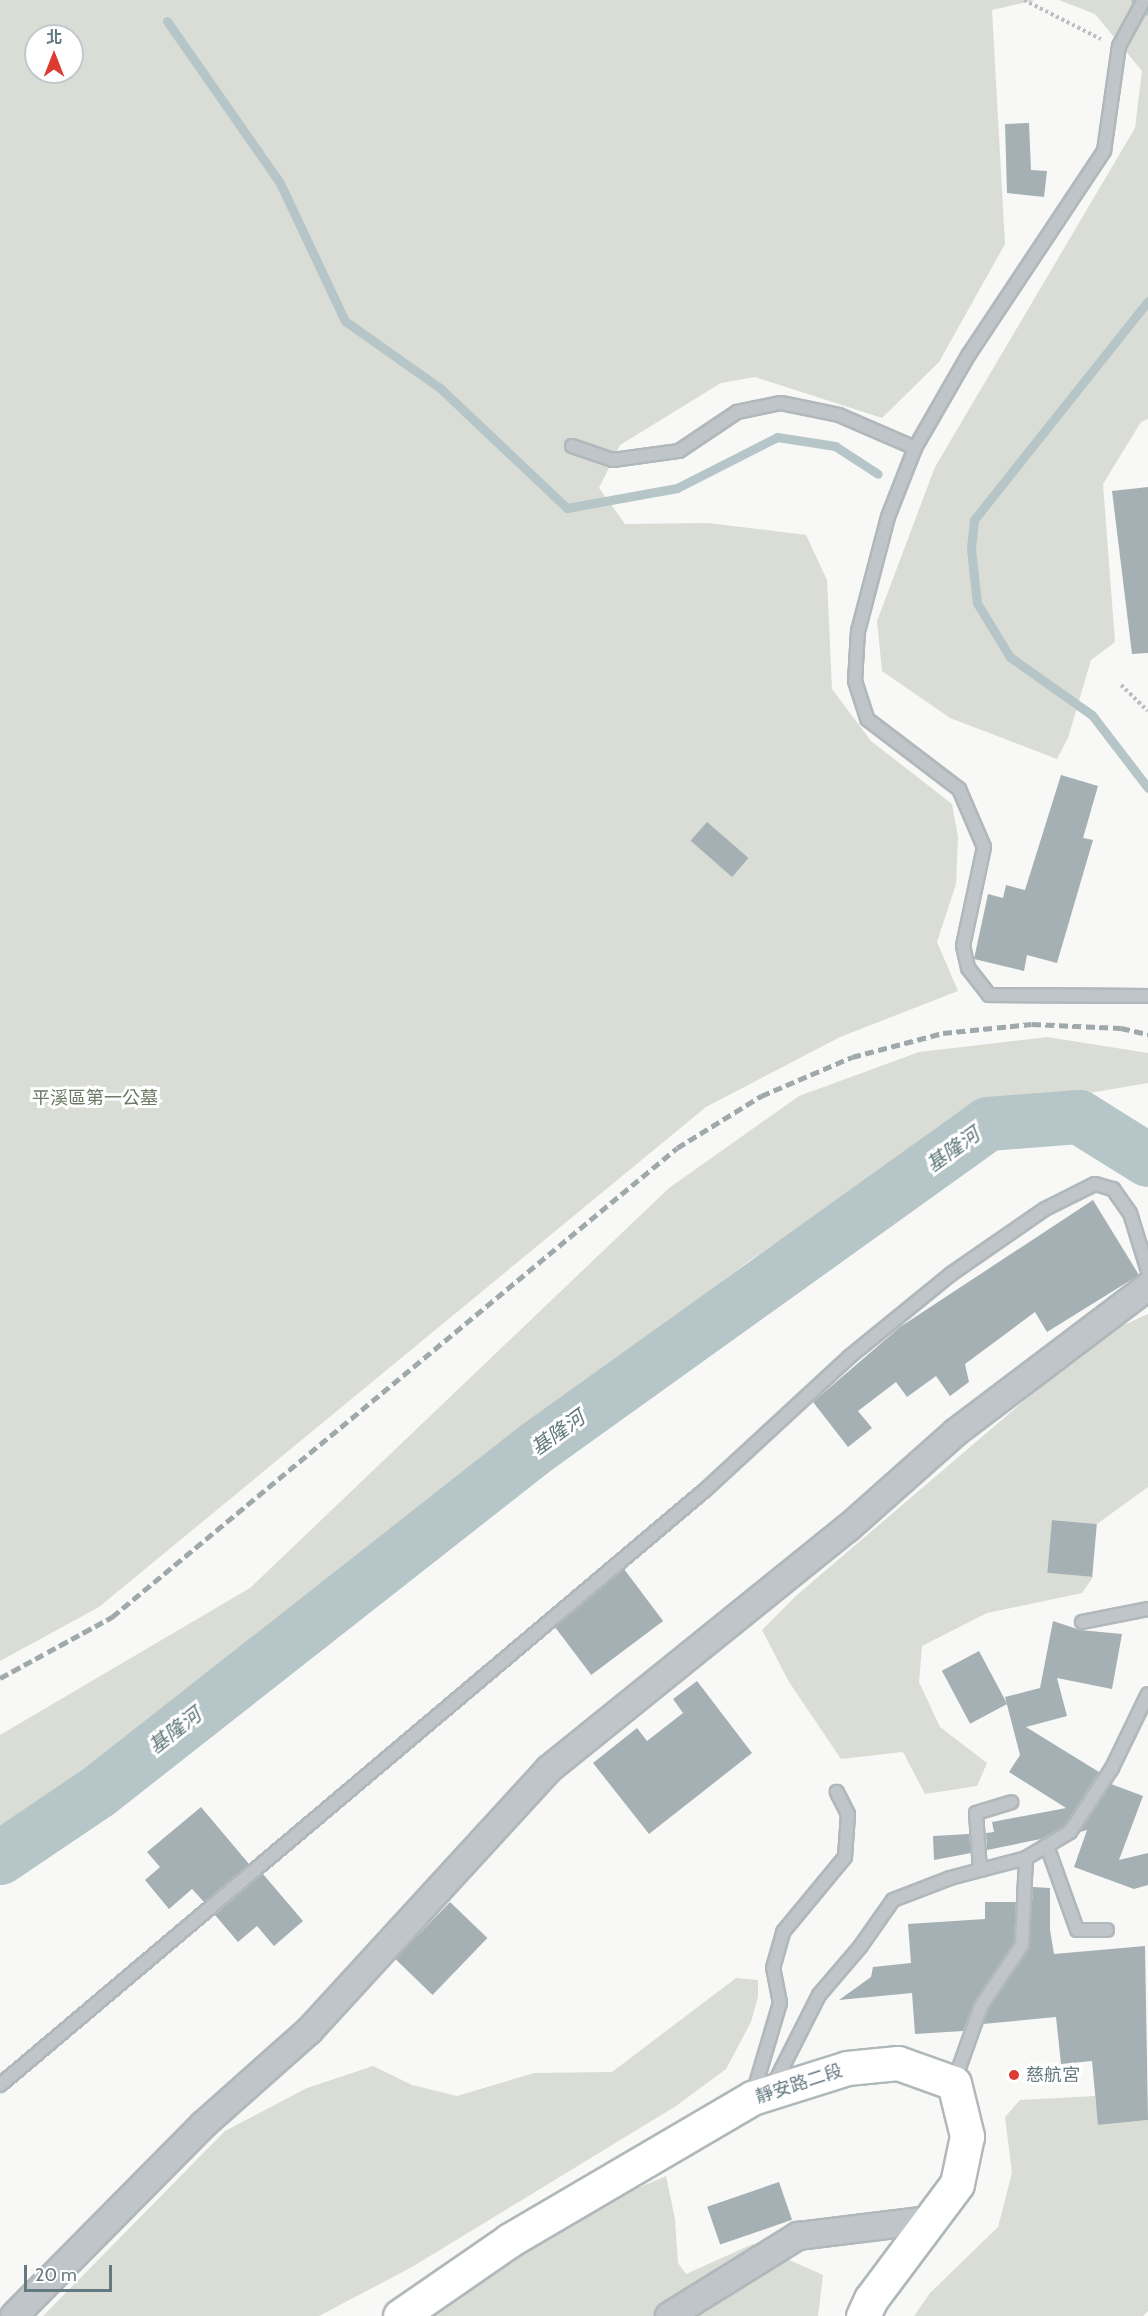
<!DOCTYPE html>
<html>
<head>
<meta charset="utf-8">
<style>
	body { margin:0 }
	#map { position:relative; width:1148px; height:2316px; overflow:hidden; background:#f8f8f6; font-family:Cabin,"Noto Sans TC",sans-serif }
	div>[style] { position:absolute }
	.green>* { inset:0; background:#d9ddd5 }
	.stream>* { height:9px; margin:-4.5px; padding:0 4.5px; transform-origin:4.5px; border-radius:4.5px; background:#b6c5c7 }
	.river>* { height:54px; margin:-27px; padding:0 27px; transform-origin:27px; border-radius:27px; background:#b6c5c7 }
	.building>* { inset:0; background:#a4b0b3; transform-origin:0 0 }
	.path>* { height:4px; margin-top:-2px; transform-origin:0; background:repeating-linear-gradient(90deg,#babec0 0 3px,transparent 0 6px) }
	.roads { filter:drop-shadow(2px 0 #b0b8bb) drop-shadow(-2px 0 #b0b8bb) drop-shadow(0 2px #b0b8bb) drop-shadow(0 -2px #b0b8bb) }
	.lane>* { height:12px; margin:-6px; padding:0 6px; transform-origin:6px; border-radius:6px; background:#bfc5c8 }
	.street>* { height:26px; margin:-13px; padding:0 13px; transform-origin:13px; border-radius:13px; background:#bfc5c8 }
	.secondary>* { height:33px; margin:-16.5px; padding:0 16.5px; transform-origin:16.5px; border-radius:16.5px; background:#fff }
	.rail>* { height:4.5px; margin-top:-2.25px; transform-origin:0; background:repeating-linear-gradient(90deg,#9fa9ac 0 9px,transparent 0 13.5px) }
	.dots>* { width:16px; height:16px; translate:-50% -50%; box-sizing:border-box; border:3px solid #fff; border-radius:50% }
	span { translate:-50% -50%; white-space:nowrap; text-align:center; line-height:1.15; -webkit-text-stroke:6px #fff; paint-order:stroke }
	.park-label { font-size:18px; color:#6b7863 }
	.poi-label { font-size:18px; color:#657980 }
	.left { translate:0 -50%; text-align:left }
	.street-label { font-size:18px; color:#657980 }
	.water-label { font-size:20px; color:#5f787a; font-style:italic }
	.north { position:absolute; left:24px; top:24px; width:60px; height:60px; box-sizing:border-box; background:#fff; border:2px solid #c1c9cc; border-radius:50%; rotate:0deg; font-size:16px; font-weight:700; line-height:24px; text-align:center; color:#657980 }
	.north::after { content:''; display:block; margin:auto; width:21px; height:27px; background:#dd3a31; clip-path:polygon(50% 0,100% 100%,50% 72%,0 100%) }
	.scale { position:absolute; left:24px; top:2265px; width:88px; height:27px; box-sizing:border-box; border:3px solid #657980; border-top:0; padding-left:8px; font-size:18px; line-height:21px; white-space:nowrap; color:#657980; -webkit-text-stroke:4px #fff; paint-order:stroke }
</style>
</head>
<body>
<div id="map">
	<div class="green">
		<div style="clip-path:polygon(evenodd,0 0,1036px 0,992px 10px,1005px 244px,939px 362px,882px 418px,755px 377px,721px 383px,620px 445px,599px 488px,625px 524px,708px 523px,806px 535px,827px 580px,832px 689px,871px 741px,952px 804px,958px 837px,956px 884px,937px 942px,958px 991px,840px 1037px,706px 1107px,99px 1607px,0 1661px,0 0,36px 36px,72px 36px,72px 72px,36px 72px,36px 36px)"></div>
		<div style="clip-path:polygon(1059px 0,1148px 0,1148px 419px,1141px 422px,1103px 484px,1115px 642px,1091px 660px,1068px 738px,1057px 759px,950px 718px,882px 671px,877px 621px,935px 467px,1135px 128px,1142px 71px,1095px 14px)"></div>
		<div style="clip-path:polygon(1047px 1037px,1148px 1053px,1148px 1083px,972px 1113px,749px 1261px,47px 1808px,0 1839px,0 1735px,250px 1588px,669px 1188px,799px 1096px,919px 1052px)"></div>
		<div style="clip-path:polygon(1148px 1314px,1148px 1487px,1097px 1524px,1053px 1520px,1093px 1577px,1082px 1593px,987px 1613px,922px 1646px,919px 1682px,940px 1727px,987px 1763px,977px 1786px,925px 1794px,903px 1752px,841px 1759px,789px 1682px,762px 1630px,797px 1595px,1100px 1336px)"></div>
		<div style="clip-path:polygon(736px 1978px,758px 1980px,758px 1997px,751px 2022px,726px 2069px,676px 2106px,412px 2267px,319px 2316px,43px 2316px,225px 2131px,307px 2088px,373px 2066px,412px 2085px,457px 2096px,534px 2073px,612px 2072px)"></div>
		<div style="clip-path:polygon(1095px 2096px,1099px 2125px,1148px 2120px,1148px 2311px,1143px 2316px,914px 2316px,930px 2293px,998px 2227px,1012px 2173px,1005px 2117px,1020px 2100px)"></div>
		<div style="clip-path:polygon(666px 2176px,675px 2219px,678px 2263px,686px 2274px,753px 2244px,823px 2275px,818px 2316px,432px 2316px,584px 2211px)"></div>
	</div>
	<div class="stream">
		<div style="left:1135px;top:0;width:17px;rotate:40deg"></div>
		<div style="left:167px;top:21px;width:198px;rotate:55.1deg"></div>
		<div style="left:280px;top:183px;width:153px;rotate:64.8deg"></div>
		<div style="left:345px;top:321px;width:116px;rotate:35.2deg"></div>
		<div style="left:440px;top:388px;width:175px;rotate:43.4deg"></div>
		<div style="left:567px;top:508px;width:112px;rotate:-10.3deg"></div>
		<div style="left:677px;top:488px;width:112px;rotate:-27deg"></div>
		<div style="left:777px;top:437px;width:59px;rotate:8.8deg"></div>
		<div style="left:835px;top:446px;width:51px;rotate:33.1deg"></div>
		<div style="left:1148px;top:301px;width:280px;rotate:128.5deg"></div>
		<div style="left:974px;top:520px;width:29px;rotate:96deg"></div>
		<div style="left:971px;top:549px;width:54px;rotate:83.7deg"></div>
		<div style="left:977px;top:603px;width:63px;rotate:58.6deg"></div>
		<div style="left:1010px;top:657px;width:100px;rotate:35.3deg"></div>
		<div style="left:1092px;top:715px;width:92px;rotate:52.5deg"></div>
	</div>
	<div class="river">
		<div style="left:0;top:1858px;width:118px;rotate:-34deg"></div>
		<div style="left:98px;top:1792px;width:557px;rotate:-38.15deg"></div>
		<div style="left:536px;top:1448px;width:556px;rotate:-35.63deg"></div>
		<div style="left:988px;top:1124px;width:91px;rotate:-4.4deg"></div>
		<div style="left:1079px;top:1117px;width:81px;rotate:31.9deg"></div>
	</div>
	<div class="building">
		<div style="clip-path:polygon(1029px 123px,1031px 170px,1047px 171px,1044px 197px,1007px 193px,1005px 124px)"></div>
		<div style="clip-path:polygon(1148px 487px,1148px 653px,1132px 654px,1112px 491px)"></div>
		<div style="clip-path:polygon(1061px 775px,1098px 786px,1083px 838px,1093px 840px,1057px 963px,1027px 955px,1024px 971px,974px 959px,988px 894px,1003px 898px,1006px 885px,1025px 890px)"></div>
		<div style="left:707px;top:822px;width:55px;height:25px;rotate:41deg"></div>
		<div style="clip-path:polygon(1093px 1200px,1139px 1275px,1047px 1332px,1035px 1312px,965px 1364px,969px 1382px,950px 1396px,936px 1376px,907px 1397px,896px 1382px,858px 1411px,872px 1428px,848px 1447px,813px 1402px,900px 1327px)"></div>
		<div style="left:1052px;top:1520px;width:45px;height:53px;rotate:5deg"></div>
		<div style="left:624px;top:1569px;width:65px;height:90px;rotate:53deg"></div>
		<div style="clip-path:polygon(1053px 1621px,1080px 1630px,1122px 1634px,1112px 1689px,1057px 1678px,1067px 1716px,1026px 1727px,1099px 1772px,1064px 1826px,1041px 1839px,987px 1850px,986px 1833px,994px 1832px,992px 1822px,1066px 1808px,1009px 1772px,1020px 1755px,1005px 1697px,1040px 1688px)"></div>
		<div style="left:979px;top:1651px;width:60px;height:42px;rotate:62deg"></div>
		<div style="clip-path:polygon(697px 1681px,752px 1753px,649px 1834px,593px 1763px,637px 1728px,647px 1741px,683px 1713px,673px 1699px)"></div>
		<div style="clip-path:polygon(1111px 1784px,1143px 1796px,1119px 1860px,1148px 1853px,1148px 1885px,1134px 1889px,1074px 1867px,1087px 1830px,1080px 1832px)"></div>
		<div style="clip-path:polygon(201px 1807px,249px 1864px,204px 1902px,192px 1889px,169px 1909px,145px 1880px,160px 1867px,147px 1852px)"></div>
		<div style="clip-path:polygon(969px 1834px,971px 1853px,934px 1860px,933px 1836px)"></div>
		<div style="clip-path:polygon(263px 1874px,303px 1921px,274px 1946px,257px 1926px,238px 1942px,215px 1915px)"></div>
		<div style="clip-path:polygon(1033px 1887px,1050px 1888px,1050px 1930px,1054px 1954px,1145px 1946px,1148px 2120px,1098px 2125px,1092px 2061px,1061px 2064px,1056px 2017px,983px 2024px,988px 2010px,1029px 1949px)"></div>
		<div style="left:450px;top:1902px;width:52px;height:79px;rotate:44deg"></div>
		<div style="clip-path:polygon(985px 1902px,1016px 1902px,1014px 1942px,974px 2002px,963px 2031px,915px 2034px,912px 1993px,839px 2000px,871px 1977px,873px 1967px,911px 1963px,908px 1924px,985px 1919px)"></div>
		<div style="left:779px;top:2182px;width:40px;height:76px;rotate:71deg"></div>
	</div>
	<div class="path">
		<div style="left:1024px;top:0;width:86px;rotate:26.9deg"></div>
		<div style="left:1121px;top:685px;width:37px;rotate:44deg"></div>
	</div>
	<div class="roads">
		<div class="lane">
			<div style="left:1144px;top:0;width:52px;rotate:118.5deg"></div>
			<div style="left:1119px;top:46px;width:106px;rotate:98.1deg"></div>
			<div style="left:1104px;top:151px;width:244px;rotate:123.6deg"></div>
			<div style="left:969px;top:354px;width:108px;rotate:119.9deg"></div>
			<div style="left:915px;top:448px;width:74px;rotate:111.4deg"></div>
			<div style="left:888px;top:517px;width:118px;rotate:104.7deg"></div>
			<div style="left:858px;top:631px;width:50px;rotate:93.4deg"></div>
			<div style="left:855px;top:681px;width:40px;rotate:72deg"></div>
			<div style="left:867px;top:719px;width:116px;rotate:37.3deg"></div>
			<div style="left:959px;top:789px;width:63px;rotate:66.7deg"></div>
			<div style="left:984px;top:847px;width:101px;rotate:102deg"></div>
			<div style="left:963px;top:946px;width:23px;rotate:77deg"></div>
			<div style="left:968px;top:968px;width:34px;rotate:52deg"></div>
			<div style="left:989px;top:995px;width:159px;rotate:0.4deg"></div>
			<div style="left:572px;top:446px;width:43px;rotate:18.9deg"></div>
			<div style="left:613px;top:460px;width:67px;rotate:-7.8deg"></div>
			<div style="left:679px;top:451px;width:70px;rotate:-33.9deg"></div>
			<div style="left:737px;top:412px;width:45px;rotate:-11.6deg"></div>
			<div style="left:781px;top:403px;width:59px;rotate:11.7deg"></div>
			<div style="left:839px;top:415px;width:83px;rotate:23.5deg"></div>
			<div style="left:1082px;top:1622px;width:67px;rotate:-11.1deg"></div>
			<div style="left:1047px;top:1846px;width:89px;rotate:70.3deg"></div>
			<div style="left:1077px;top:1930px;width:30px"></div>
			<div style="left:980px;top:1870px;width:57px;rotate:-94deg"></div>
			<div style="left:976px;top:1813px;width:37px;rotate:-17deg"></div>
			<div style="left:954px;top:2082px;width:81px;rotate:-70.4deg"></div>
			<div style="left:981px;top:2006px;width:73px;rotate:-56.1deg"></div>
			<div style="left:1022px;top:1945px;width:87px;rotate:-87.4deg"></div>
			<div style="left:0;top:2085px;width:921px;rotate:-40.16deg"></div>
			<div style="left:704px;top:1491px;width:197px;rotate:-42.7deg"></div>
			<div style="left:849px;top:1357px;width:132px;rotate:-39.1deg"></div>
			<div style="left:951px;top:1274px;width:114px;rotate:-34.7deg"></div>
			<div style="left:1045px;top:1209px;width:56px;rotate:-26.6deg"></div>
			<div style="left:1095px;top:1184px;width:19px;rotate:16deg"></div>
			<div style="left:1113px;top:1189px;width:29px;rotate:55deg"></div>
			<div style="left:1130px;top:1213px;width:61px;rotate:72.8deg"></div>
			<div style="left:773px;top:2086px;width:102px;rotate:-63.2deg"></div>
			<div style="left:819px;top:1995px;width:63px;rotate:-49.5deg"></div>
			<div style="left:860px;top:1947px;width:57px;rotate:-54.9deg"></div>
			<div style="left:893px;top:1900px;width:61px;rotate:-21.1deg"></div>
			<div style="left:950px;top:1878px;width:79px;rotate:-14.7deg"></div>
			<div style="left:1026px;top:1858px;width:51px;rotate:-30.6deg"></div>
			<div style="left:1070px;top:1832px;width:77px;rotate:-56.7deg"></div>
			<div style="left:1112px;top:1768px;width:82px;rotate:-64.1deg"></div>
			<div style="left:753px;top:2094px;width:95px;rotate:-73.5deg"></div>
			<div style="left:780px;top:2003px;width:36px;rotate:-101deg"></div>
			<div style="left:773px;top:1968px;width:37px;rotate:-74deg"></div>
			<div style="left:783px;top:1932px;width:97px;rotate:-50.4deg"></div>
			<div style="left:845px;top:1857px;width:43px;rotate:-86deg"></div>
			<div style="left:848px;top:1814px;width:25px;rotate:-117deg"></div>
		</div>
		<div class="street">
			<div style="left:14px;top:2316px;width:269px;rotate:-45.3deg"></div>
			<div style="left:203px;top:2125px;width:142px;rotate:-41.6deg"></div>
			<div style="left:309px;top:2031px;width:355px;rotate:-47.5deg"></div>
			<div style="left:549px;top:1769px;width:384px;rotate:-38.9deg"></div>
			<div style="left:848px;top:1528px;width:144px;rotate:-41.6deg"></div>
			<div style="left:956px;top:1432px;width:241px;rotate:-37.1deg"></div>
			<div style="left:669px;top:2316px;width:152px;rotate:-31.8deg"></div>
			<div style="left:798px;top:2236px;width:132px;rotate:-7deg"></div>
		</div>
		<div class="secondary">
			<div style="left:400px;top:2316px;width:134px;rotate:-34.6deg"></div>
			<div style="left:510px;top:2240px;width:281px;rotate:-30.4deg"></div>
			<div style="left:752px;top:2098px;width:100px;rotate:-17.5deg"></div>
			<div style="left:847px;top:2068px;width:51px;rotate:-5.6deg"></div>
			<div style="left:898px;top:2063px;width:59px;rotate:19.7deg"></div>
			<div style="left:954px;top:2083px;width:55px;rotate:76.2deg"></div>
			<div style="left:967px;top:2136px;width:49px;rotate:101.8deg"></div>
			<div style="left:957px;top:2184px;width:144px;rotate:126.8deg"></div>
			<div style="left:871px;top:2299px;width:19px;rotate:115deg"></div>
		</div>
	</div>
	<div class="rail">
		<div style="left:0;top:1678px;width:128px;rotate:-28.6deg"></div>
		<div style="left:112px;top:1617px;width:734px;rotate:-39.7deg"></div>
		<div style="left:677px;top:1148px;width:99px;rotate:-31.8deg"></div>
		<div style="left:761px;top:1096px;width:99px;rotate:-23.2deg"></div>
		<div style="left:852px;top:1057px;width:94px;rotate:-14.8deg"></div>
		<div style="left:943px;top:1033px;width:89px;rotate:-5.8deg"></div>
		<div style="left:1032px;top:1024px;width:89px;rotate:2.6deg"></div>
		<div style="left:1121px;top:1028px;width:28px;rotate:13deg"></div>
	</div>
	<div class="dots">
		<div style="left:1014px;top:2075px;background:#dd3a31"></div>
	</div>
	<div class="park-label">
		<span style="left:95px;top:1098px">平溪區第一公墓</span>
	</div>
	<div class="poi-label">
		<span class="left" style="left:1026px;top:2075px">慈航宮</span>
	</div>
	<div class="street-label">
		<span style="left:799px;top:2084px;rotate:-18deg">靜安路二段</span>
	</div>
	<div class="water-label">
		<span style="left:953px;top:1150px;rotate:-36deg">基隆河</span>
		<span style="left:558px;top:1433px;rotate:-36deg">基隆河</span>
		<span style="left:175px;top:1731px;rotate:-38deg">基隆河</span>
	</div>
	<div class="north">北</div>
	<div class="scale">20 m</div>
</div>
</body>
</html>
